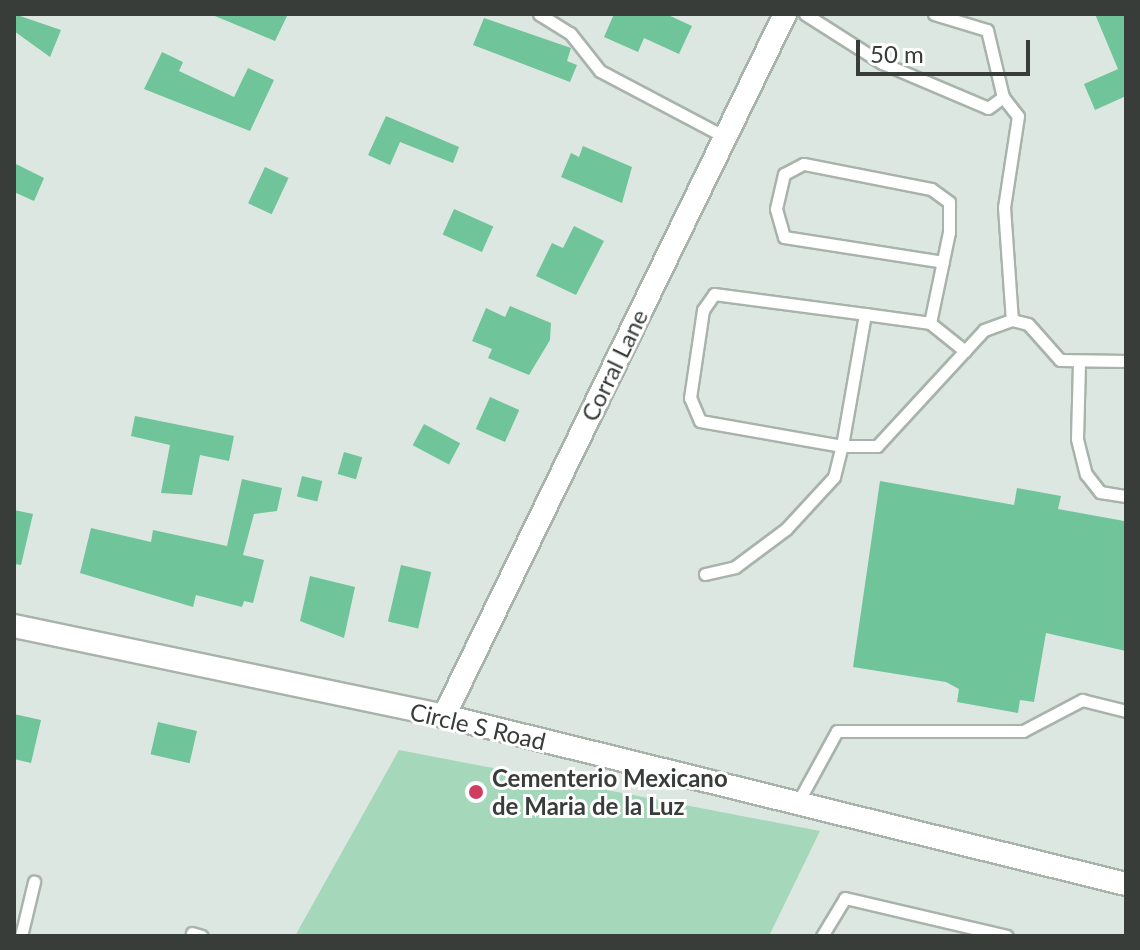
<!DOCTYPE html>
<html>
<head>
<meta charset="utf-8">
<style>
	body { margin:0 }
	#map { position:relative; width:1140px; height:950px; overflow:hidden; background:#dce7e1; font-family:Lato,sans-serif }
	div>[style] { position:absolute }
	.green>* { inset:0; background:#a5d7bb }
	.building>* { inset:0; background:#6fc499; transform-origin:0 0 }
	.roads { filter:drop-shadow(2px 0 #a8b3ac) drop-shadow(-2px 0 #a8b3ac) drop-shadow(0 2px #a8b3ac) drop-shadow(0 -2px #a8b3ac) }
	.service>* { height:11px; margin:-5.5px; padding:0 5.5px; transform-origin:5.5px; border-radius:5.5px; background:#fff }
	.minor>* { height:22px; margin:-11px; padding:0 11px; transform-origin:11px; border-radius:11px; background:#fff }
	.dots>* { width:22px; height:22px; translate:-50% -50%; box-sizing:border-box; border:4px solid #fff; border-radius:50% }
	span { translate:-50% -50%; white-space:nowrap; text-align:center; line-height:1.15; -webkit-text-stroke:6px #fff; paint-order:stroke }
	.street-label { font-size:24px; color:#383d3a }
	.poi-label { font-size:24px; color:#383d3a; font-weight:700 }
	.left { translate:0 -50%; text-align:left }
	.frame { position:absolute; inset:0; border:16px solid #383d3a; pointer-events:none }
	.scale { position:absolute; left:856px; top:40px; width:174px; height:36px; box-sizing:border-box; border:4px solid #383d3a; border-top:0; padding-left:10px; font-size:24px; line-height:28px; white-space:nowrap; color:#383d3a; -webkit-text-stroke:6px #fff; paint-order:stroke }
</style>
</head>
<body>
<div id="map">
	<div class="green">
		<div style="clip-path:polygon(399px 750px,820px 831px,769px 936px,295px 936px)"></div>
	</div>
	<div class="building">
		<div style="clip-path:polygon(14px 14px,61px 30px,50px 57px,14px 31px)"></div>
		<div style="clip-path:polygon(210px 14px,288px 14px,275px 41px)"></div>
		<div style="clip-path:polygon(614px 14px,666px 14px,692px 26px,679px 54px,644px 38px,638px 52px,604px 37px)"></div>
		<div style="clip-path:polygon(1095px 14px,1126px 14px,1126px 96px,1095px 110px,1084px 84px,1118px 69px)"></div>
		<div style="clip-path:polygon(484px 18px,571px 48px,567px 61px,577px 65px,570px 82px,473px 45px)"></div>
		<div style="clip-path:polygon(162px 52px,183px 62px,179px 71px,234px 97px,248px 68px,274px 80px,250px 131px,144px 89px)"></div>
		<div style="clip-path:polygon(386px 116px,459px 147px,453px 163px,400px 142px,390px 165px,368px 155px)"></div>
		<div style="clip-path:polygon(583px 146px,632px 167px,622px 203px,561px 177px,571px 153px,579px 157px)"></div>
		<div style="clip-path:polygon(14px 163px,44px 178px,34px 201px,14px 192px)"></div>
		<div style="left:265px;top:167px;width:26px;height:40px;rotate:25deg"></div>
		<div style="left:454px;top:209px;width:43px;height:28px;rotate:24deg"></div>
		<div style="clip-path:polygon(574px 226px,604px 241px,576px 295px,536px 276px,552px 243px,563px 248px)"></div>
		<div style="clip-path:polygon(510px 306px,551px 323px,550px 340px,529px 375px,488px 358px,492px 349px,472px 341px,486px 308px,505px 317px)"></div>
		<div style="left:490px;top:397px;width:32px;height:35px;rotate:24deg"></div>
		<div style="clip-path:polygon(135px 416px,234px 436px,229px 461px,200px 455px,192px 495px,161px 493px,170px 445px,131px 436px)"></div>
		<div style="left:424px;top:424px;width:41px;height:24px;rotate:28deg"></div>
		<div style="left:344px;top:452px;width:19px;height:23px;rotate:16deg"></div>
		<div style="left:302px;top:476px;width:21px;height:21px;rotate:14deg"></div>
		<div style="clip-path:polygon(242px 479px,282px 488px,277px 511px,254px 514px,243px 555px,264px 560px,253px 603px,244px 601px,242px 607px,196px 595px,193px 607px,80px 573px,91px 528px,151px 542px,153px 530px,227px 546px)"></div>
		<div style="clip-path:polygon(880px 481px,1014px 505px,1017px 488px,1061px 496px,1058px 509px,1124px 521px,1126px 651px,1046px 633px,1034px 702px,1020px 700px,1018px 713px,957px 702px,959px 689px,946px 682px,853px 667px)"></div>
		<div style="clip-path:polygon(14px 510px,33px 514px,21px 565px,14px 564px)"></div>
		<div style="left:401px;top:565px;width:31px;height:58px;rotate:13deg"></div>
		<div style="clip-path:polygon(310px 576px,355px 587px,344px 638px,300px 621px)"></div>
		<div style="clip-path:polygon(14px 714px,41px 720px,31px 763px,14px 759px)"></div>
		<div style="left:158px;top:722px;width:40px;height:33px;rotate:13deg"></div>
	</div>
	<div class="roads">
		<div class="service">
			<div style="left:539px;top:14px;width:36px;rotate:32deg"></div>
			<div style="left:570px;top:33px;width:48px;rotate:51.7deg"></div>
			<div style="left:600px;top:71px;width:141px;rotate:27.8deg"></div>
			<div style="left:805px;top:14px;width:91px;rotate:32.5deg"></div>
			<div style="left:882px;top:63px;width:115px;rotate:23deg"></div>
			<div style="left:988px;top:108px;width:19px;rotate:-36deg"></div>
			<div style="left:1003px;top:97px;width:24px;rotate:52deg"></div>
			<div style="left:1018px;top:116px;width:92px;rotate:98.7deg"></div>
			<div style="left:1004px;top:207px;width:113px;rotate:86deg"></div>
			<div style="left:934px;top:14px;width:55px;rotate:16.8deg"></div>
			<div style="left:987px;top:30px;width:69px;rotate:76.6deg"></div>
			<div style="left:865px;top:314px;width:134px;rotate:99.9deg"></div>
			<div style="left:842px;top:446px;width:144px;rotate:-170deg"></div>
			<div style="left:700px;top:421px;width:25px;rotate:-113deg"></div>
			<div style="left:690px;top:398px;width:89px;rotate:-81.6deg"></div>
			<div style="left:703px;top:310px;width:19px;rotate:-55deg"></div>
			<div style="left:714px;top:294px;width:152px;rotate:7.5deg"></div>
			<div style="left:865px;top:314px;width:66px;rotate:7.9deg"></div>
			<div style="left:930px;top:323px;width:45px;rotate:38.7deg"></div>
			<div style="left:930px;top:323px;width:93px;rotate:-78.2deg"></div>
			<div style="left:949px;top:232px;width:30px;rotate:-90deg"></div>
			<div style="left:949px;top:202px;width:22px;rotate:-144deg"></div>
			<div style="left:931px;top:189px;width:130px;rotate:-168.9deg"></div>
			<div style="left:803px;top:164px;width:21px;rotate:152deg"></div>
			<div style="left:784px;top:174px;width:36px;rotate:103deg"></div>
			<div style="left:776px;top:209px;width:29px;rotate:74deg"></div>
			<div style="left:784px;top:237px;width:161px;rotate:8.9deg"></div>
			<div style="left:1079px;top:363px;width:76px;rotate:91.5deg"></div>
			<div style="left:1077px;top:439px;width:36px;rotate:76deg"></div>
			<div style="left:1086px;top:474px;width:23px;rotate:52deg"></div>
			<div style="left:1100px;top:492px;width:26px;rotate:9deg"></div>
			<div style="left:705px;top:574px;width:31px;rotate:-13deg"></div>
			<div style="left:735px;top:567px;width:64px;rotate:-36.7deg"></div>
			<div style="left:786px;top:529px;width:71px;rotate:-47.3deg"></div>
			<div style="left:834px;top:477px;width:32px;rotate:-76deg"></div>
			<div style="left:842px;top:446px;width:35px"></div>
			<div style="left:877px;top:446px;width:158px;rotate:-47.3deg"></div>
			<div style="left:984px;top:330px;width:30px;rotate:-20deg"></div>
			<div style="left:1012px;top:320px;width:16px;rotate:14deg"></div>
			<div style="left:1028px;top:324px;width:48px;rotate:48.4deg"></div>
			<div style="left:1060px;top:360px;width:66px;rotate:0.9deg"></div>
			<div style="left:797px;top:804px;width:83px;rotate:-61.3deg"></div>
			<div style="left:837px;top:731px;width:186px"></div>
			<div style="left:1023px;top:731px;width:67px;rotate:-27.7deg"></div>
			<div style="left:1082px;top:700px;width:45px;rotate:14deg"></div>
			<div style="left:192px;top:933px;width:10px;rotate:17deg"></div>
			<div style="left:21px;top:936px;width:56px;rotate:-76.5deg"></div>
			<div style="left:822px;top:936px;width:44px;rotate:-58.8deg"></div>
			<div style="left:845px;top:898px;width:166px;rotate:13.2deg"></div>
		</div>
		<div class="minor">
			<div style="left:14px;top:626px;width:439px;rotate:11.8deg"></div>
			<div style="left:444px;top:716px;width:702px;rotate:13.84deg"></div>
			<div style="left:444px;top:716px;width:780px;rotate:-64.09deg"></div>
		</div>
	</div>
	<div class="dots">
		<div style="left:476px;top:792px;background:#ce3e61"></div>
	</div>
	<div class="street-label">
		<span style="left:614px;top:365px;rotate:-64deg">Corral Lane</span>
		<span style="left:478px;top:726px;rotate:13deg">Circle S Road</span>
	</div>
	<div class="poi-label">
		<span class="left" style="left:492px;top:792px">Cementerio Mexicano<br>de Maria de la Luz</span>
	</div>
	<div class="frame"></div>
	<div class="scale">50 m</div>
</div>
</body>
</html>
